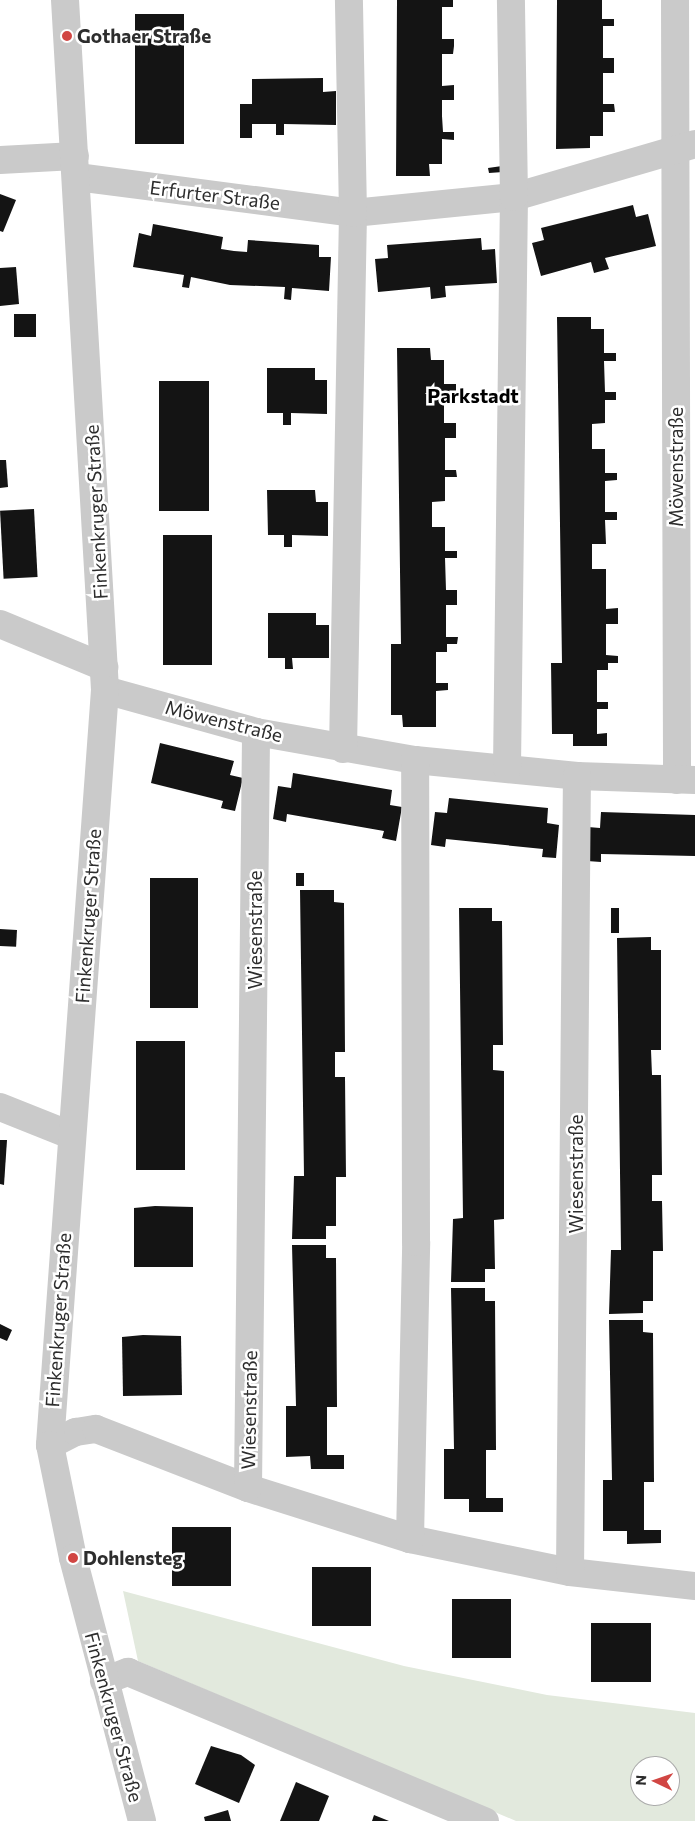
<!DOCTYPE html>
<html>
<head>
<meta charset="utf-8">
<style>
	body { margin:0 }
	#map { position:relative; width:695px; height:1821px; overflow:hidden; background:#fff; font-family:Commissioner,sans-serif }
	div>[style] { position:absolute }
	.green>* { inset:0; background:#e2e9dd }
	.building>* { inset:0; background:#141414; transform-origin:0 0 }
	.minor>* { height:28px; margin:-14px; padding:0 14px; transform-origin:14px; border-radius:14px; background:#cacaca }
	.tertiary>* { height:28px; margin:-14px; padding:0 14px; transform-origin:14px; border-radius:14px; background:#cacaca }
	.dots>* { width:14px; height:14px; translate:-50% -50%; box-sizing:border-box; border:2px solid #fff; border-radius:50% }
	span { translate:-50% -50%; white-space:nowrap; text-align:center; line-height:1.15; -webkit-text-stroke:5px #fff; paint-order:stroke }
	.poi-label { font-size:19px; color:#2d2d2d; font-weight:700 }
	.left { translate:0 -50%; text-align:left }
	.street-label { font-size:19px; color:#2d2d2d }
	.neighbourhood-label { font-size:20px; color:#000; font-weight:700 }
	.north { position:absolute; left:630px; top:1756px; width:50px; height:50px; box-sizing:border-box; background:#fff; border:1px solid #ababab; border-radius:50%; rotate:273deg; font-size:14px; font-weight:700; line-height:20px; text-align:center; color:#2d2d2d }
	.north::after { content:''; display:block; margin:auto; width:18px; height:22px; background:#d14643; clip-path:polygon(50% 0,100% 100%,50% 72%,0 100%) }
</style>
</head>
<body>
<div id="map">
	<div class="green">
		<div style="clip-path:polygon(evenodd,123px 1591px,404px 1666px,547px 1695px,695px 1713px,695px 1821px,516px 1821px,138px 1661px,123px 1591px,640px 1766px,670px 1766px,670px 1796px,640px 1796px,640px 1766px)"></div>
	</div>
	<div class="building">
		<div style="clip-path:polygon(397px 0,453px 0,453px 7px,442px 7px,442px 39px,454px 39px,454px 46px,453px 54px,442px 54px,442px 86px,454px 85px,454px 100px,442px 100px,442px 116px,443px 132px,454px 132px,454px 140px,442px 139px,442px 164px,429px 164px,430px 176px,396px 176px)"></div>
		<div style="clip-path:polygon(557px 0,602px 0,602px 19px,614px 19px,614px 26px,603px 26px,603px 58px,614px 58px,614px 73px,603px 73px,603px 104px,614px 104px,615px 112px,603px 112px,603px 136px,590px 136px,590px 148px,556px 149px)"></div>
		<div style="left:135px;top:14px;width:49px;height:130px"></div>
		<div style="clip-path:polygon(323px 78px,323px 92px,336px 91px,336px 125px,284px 124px,284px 135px,276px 135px,276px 124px,252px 124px,252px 138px,240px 138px,240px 104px,252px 104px,252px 79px)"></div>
		<div style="clip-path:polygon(502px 166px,503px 172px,489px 173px,488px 168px)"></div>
		<div style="clip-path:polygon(0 194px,16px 200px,3px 232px,0 231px)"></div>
		<div style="clip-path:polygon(633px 205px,636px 217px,648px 214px,656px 246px,605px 258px,609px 269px,594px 273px,591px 262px,541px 276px,532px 243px,544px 240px,541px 228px)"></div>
		<div style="clip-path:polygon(153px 224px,223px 237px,221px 249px,234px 251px,247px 252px,248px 240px,319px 245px,319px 257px,331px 257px,329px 291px,292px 288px,291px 300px,284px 299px,285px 287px,230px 285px,191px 277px,189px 288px,182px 287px,184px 275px,133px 267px,139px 233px,151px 236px)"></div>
		<div style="clip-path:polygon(481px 238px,482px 250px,495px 249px,497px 283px,445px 286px,446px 297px,439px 298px,431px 299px,430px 287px,378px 292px,375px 259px,388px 258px,387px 245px)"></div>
		<div style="clip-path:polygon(16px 267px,19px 304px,0 306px,0 268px)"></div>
		<div style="left:36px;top:314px;width:23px;height:22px;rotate:90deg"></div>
		<div style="clip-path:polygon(557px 317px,591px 317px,591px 329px,604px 329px,604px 353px,616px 353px,616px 361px,604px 361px,605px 392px,616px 392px,616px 400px,605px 400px,605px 423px,592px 424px,592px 449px,605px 449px,605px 473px,617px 473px,617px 480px,605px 481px,605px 512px,617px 512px,617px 520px,605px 520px,606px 544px,592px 544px,592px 569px,606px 569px,606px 609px,618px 608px,618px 624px,606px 624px,606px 655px,618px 656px,618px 663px,608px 663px,608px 670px,597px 670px,597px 702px,608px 702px,608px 709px,597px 709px,597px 734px,607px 733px,607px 746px,573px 746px,573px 734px,552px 734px,551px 663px,562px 663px)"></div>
		<div style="clip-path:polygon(397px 348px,430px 348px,431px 360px,444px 360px,444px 384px,456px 384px,456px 392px,444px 392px,444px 423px,456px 423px,456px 438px,445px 438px,445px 470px,456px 470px,457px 477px,445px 477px,445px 501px,432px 502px,432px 527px,445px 527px,445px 551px,457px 551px,457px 558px,445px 558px,446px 590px,457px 590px,457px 605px,446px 605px,446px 637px,458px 637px,457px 644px,447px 644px,447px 652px,436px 652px,436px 683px,448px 683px,448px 690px,436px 691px,436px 727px,403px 727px,402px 715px,391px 715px,391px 644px,401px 644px)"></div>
		<div style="clip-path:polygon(267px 368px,315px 368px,315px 380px,327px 380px,327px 414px,291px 413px,291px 425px,283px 425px,283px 413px,267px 413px)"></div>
		<div style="left:159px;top:381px;width:50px;height:130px"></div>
		<div style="clip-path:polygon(0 460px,6px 460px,8px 487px,0 488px)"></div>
		<div style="clip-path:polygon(267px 490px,315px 490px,316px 502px,328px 502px,328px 536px,292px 535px,292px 547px,284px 547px,284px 535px,268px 535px)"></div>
		<div style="left:34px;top:509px;width:68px;height:34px;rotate:87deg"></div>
		<div style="left:163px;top:535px;width:49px;height:130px"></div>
		<div style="clip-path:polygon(268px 613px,316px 613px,316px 625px,329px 625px,329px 658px,292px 658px,293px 669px,285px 669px,285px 658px,268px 658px)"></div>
		<div style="clip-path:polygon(160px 743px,234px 761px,230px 775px,243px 778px,235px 811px,221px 808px,223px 801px,151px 783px)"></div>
		<div style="clip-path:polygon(293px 773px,392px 790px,390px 805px,402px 807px,396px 841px,382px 838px,384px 831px,287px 814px,286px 822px,273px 819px,278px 786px,291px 788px)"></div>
		<div style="clip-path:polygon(449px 798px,548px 808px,547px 823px,559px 825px,556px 858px,542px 857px,543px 849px,446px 839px,445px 847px,431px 845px,435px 812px,447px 813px)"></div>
		<div style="clip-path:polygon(601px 812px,695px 815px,695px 856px,601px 854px,601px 862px,587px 861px,588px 827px,600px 828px)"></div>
		<div style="left:296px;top:873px;width:8px;height:13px"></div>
		<div style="left:150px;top:878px;width:48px;height:130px"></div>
		<div style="clip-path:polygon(300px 890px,334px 890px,334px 902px,344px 903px,345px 1052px,335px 1052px,335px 1077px,345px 1077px,346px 1177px,336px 1177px,336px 1226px,326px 1226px,326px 1239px,292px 1239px,294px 1176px,304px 1176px)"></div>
		<div style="clip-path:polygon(459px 908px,492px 908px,492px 921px,502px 921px,503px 1045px,493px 1045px,493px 1070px,504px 1071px,504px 1219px,494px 1220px,495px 1269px,485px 1269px,485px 1282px,451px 1282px,453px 1219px,463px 1218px)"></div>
		<div style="left:611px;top:908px;width:8px;height:25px"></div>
		<div style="left:0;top:929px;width:17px;height:17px;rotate:3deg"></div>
		<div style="clip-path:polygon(651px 937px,651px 950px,661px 950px,661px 1050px,651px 1050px,652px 1075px,661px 1075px,662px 1175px,652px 1175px,652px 1201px,662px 1201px,663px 1251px,653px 1251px,653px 1301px,643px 1301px,643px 1313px,609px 1314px,611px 1250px,621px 1250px,617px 938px)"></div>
		<div style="left:136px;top:1041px;width:49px;height:129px"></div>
		<div style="clip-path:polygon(0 1140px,7px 1140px,4px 1185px,0 1184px)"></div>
		<div style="clip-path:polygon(155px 1206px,193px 1207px,193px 1267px,134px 1267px,134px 1208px)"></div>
		<div style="clip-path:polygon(292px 1245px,326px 1245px,326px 1258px,336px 1258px,337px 1407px,327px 1407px,327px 1455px,344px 1455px,344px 1469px,311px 1469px,310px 1456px,286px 1457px,286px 1406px,296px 1406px)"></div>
		<div style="clip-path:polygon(451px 1288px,485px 1288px,485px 1301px,495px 1301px,496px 1450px,486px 1450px,486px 1498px,503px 1498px,503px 1512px,469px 1512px,469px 1499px,444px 1499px,444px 1449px,454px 1449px)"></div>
		<div style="clip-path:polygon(609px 1320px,643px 1320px,643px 1332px,653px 1333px,654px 1482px,644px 1482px,644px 1530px,661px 1530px,661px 1543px,627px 1544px,627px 1531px,603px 1531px,603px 1480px,612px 1480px)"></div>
		<div style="clip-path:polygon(0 1324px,12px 1330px,7px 1341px,0 1338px)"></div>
		<div style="clip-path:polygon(143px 1335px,181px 1336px,182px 1395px,123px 1396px,122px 1337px)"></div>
		<div style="left:172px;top:1527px;width:59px;height:59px"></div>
		<div style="left:371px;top:1567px;width:59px;height:59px;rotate:90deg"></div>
		<div style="left:452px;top:1599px;width:59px;height:59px"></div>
		<div style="left:591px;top:1623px;width:60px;height:59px"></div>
		<div style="clip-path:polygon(211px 1746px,241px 1755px,255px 1765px,239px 1803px,195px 1784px)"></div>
		<div style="clip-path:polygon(296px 1782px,329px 1796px,319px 1821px,280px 1821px)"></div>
		<div style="clip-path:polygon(228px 1810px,231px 1821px,205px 1821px,204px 1817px)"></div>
		<div style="clip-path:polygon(374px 1815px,389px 1821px,372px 1821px)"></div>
	</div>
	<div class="minor">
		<div style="left:675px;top:0;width:780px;rotate:89.85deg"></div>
		<div style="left:0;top:160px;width:75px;rotate:-3.1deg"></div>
		<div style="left:77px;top:177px;width:278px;rotate:7.4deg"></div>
		<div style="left:353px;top:213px;width:162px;rotate:-5.7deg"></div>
		<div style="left:514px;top:197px;width:189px;rotate:-16.3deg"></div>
		<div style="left:0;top:624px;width:113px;rotate:22.5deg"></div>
		<div style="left:105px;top:690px;width:157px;rotate:15.5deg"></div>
		<div style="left:256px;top:732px;width:161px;rotate:10deg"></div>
		<div style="left:415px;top:760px;width:163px;rotate:5.6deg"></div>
		<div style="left:577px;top:776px;width:118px;rotate:1.9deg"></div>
		<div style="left:343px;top:749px;width:536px;rotate:-88.93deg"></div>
		<div style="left:353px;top:213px;width:213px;rotate:-91.1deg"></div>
		<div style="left:507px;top:768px;width:571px;rotate:-89.3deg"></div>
		<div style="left:514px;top:197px;width:197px;rotate:-90.9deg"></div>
		<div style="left:0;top:1107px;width:75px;rotate:21.8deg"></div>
		<div style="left:50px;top:1445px;width:29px;rotate:-27deg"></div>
		<div style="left:76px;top:1432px;width:20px;rotate:-9deg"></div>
		<div style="left:96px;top:1429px;width:163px;rotate:21.2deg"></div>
		<div style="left:248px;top:1488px;width:170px;rotate:17.5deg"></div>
		<div style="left:410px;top:1539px;width:163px;rotate:11.7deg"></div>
		<div style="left:570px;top:1572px;width:126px;rotate:6.4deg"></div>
		<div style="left:248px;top:1488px;width:756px;rotate:-89.39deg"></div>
		<div style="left:410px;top:1539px;width:297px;rotate:-88.8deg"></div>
		<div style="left:416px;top:1242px;width:482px;rotate:-90.1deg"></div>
		<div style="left:570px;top:1572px;width:796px;rotate:-89.5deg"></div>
		<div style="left:104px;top:1681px;width:26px;rotate:-21deg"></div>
		<div style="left:128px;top:1672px;width:387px;rotate:22.7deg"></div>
	</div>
	<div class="tertiary">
		<div style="left:65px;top:0;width:691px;rotate:86.68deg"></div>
		<div style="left:105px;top:690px;width:757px;rotate:94.17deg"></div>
		<div style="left:50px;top:1445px;width:115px;rotate:78.5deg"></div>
		<div style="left:73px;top:1558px;width:272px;rotate:75.3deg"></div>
	</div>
	<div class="dots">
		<div style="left:67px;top:36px;background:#d14643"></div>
		<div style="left:73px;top:1558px;background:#d14643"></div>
	</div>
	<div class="poi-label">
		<span class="left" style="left:77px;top:36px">Gothaer Straße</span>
		<span class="left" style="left:83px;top:1558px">Dohlensteg</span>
	</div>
	<div class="street-label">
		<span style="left:215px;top:195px;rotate:7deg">Erfurter Straße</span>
		<span style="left:676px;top:467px;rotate:-90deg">Möwenstraße</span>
		<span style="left:96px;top:512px;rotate:-93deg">Finkenkruger Straße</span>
		<span style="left:224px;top:721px;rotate:14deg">Möwenstraße</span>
		<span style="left:88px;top:916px;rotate:-86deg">Finkenkruger Straße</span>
		<span style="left:255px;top:930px;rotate:-90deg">Wiesenstraße</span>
		<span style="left:576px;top:1174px;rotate:-90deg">Wiesenstraße</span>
		<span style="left:58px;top:1320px;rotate:-86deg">Finkenkruger Straße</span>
		<span style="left:249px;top:1410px;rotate:-89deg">Wiesenstraße</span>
		<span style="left:114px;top:1717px;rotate:75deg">Finkenkruger Straße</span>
	</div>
	<div class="neighbourhood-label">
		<span style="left:473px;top:395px">Parkstadt</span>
	</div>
	<div class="north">N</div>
</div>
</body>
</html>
